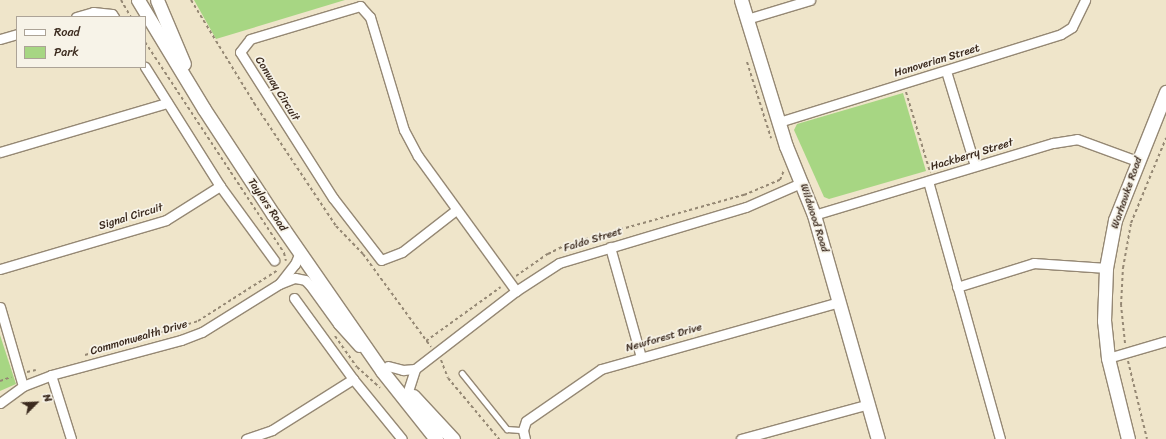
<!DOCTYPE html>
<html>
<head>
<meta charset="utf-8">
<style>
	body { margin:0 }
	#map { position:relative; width:1166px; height:439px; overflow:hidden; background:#efe5ca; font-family:Sriracha,sans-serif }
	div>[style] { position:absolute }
	.green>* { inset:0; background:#a7d683 }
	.path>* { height:2px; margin-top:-1px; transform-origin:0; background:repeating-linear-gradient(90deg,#958874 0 3px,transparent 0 6px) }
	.roads { filter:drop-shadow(1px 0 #958874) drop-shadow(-1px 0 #958874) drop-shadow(0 1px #958874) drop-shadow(0 -1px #958874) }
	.lane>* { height:4.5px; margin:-2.25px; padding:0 2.25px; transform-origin:2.25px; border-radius:2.25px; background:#fff }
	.street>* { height:9px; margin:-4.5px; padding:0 4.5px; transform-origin:4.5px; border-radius:4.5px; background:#fff }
	.secondary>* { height:13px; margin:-6.5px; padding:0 6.5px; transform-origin:6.5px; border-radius:6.5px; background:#fff }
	span { translate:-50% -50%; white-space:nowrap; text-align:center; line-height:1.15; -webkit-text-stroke:3.5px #f7f3e8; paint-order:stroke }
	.street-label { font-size:11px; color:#3b2a1e }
	.legend { position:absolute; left:16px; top:16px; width:130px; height:52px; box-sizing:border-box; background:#f7f3e8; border:1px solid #aca397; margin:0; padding:5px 7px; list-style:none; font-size:12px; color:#3b2a1e }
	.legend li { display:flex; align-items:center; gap:8px; height:20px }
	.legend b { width:20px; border:1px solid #aca397 }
	.north { position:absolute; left:16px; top:383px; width:40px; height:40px; -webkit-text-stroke:3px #f7f3e8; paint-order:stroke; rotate:66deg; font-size:11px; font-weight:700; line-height:16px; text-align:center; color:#3b2a1e }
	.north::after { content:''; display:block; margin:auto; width:14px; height:18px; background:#3b2a1e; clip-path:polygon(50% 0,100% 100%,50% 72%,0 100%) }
</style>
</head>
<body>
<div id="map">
	<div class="green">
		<div style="clip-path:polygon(194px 0,345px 0,216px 39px)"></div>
		<div style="clip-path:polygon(903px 93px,926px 171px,829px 199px,824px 197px,794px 130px,797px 124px)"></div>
		<div style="clip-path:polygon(0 335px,16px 384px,0 391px)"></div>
	</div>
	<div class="path">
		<div style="left:121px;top:0;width:20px;rotate:60deg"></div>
		<div style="left:191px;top:0;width:121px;rotate:58.5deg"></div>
		<div style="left:254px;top:103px;width:148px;rotate:56.3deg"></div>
		<div style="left:336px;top:226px;width:39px;rotate:46deg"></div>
		<div style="left:363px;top:254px;width:115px;rotate:53.8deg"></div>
		<div style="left:145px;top:42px;width:253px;rotate:56.6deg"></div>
		<div style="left:284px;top:253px;width:8px;rotate:76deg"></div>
		<div style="left:747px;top:62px;width:80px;rotate:72.5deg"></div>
		<div style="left:906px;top:92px;width:84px;rotate:73.3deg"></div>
		<div style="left:516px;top:276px;width:39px;rotate:-35deg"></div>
		<div style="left:548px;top:254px;width:22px;rotate:-27deg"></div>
		<div style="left:568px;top:244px;width:183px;rotate:-15.6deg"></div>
		<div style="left:744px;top:195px;width:39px;rotate:-23deg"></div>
		<div style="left:780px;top:180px;width:11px;rotate:-68deg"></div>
		<div style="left:335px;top:336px;width:38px;rotate:55deg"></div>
		<div style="left:357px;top:367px;width:31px;rotate:42deg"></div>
		<div style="left:426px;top:341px;width:92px;rotate:-35.8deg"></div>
		<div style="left:1125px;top:343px;width:38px;rotate:-96deg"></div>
		<div style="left:1121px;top:305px;width:37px;rotate:-87deg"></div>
		<div style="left:1123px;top:268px;width:46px;rotate:-79.9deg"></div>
		<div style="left:1131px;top:223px;width:92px;rotate:-67.6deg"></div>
		<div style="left:85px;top:355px;width:118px;rotate:-16.7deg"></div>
		<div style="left:198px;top:321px;width:95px;rotate:-32.5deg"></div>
		<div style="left:441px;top:360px;width:19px;rotate:69deg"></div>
		<div style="left:448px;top:378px;width:80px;rotate:50.1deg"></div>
		<div style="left:1128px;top:361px;width:80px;rotate:76.3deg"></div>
		<div style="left:27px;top:372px;width:9px;rotate:-13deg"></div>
		<div style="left:0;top:381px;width:12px;rotate:-20deg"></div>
	</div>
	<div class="roads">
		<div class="lane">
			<div style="left:462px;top:373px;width:72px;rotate:51.2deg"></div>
			<div style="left:507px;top:429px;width:16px;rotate:4deg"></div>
		</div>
		<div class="street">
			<div style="left:76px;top:17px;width:18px;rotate:-16deg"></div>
			<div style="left:93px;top:12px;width:19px;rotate:6deg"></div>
			<div style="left:112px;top:14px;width:4px;rotate:56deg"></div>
			<div style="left:747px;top:19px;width:66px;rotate:-16.8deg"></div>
			<div style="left:0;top:39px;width:18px;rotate:-16deg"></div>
			<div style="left:946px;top:71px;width:99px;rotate:73deg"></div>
			<div style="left:779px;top:122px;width:295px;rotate:-17.3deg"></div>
			<div style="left:1061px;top:34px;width:13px;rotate:-32deg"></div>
			<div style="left:1072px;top:27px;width:30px;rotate:-64deg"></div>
			<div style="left:0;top:152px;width:174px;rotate:-16.4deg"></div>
			<div style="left:928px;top:181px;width:268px;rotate:74.4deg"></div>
			<div style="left:220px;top:186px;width:92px;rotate:53.9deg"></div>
			<div style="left:456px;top:210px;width:68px;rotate:142.1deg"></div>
			<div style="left:402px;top:252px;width:22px;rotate:159deg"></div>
			<div style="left:381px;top:260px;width:78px;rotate:-127.7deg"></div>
			<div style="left:333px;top:198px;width:173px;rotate:-122.5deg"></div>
			<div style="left:240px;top:52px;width:16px;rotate:-52deg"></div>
			<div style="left:250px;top:39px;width:115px;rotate:-16.7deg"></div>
			<div style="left:360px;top:6px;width:15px;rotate:48deg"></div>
			<div style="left:370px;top:17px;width:118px;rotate:73.3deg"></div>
			<div style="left:404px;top:130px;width:30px;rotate:62deg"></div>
			<div style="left:418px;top:156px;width:167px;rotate:54deg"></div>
			<div style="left:814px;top:215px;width:250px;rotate:-16.8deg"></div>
			<div style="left:1053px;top:143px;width:24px;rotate:-9deg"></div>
			<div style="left:1077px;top:139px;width:64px;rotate:20.1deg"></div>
			<div style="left:610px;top:247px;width:114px;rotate:74.3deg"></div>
			<div style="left:0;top:269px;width:173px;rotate:-16.4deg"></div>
			<div style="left:166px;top:220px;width:64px;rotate:-32.2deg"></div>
			<div style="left:220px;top:186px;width:141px;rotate:-122.2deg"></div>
			<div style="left:280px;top:283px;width:24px;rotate:-52deg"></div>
			<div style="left:295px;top:264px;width:13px;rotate:-67deg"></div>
			<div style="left:957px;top:287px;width:81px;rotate:-17.3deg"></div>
			<div style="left:1034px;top:263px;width:72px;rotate:4deg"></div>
			<div style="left:294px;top:298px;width:100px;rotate:53.9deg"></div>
			<div style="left:0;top:307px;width:82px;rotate:73.8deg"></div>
			<div style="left:1108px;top:358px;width:60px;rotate:-16.3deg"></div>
			<div style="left:388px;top:366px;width:16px;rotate:15deg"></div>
			<div style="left:403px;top:370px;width:12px;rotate:-5deg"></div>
			<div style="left:415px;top:369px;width:128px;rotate:-37.7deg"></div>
			<div style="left:516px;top:291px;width:51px;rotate:-33.1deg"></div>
			<div style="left:559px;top:263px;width:195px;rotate:-16.7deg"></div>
			<div style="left:746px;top:207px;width:62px;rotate:-23.7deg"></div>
			<div style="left:51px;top:375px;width:67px;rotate:72.6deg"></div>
			<div style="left:408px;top:391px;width:23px;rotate:-72deg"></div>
			<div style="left:0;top:403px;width:29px;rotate:-36deg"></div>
			<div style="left:23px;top:386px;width:30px;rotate:-21deg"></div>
			<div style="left:51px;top:375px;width:135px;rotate:-15.1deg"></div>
			<div style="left:181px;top:340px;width:22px;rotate:-21deg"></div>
			<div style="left:202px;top:332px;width:91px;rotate:-31.9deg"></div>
			<div style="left:279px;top:284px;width:17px;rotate:-21deg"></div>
			<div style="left:295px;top:278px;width:10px;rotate:11deg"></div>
			<div style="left:305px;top:280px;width:7px;rotate:45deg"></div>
			<div style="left:310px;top:285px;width:48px;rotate:54.3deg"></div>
			<div style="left:338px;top:324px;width:31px;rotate:48deg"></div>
			<div style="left:246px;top:439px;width:28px;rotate:-19deg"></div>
			<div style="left:272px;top:430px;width:96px;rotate:-32.2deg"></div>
			<div style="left:353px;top:379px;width:77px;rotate:50.8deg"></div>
			<div style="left:525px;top:439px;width:9px;rotate:-103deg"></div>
			<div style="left:523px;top:430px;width:9px;rotate:-72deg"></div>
			<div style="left:526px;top:421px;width:91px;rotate:-34.7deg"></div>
			<div style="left:601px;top:369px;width:248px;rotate:-15.7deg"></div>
			<div style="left:741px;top:439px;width:133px;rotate:-15.3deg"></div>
		</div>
		<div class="secondary">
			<div style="left:138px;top:0;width:127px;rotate:58.8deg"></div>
			<div style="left:204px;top:109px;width:126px;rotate:56.7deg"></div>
			<div style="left:273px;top:214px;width:191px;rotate:55.2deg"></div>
			<div style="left:382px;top:371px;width:87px;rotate:51.5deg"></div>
			<div style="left:157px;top:0;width:69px;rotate:67.1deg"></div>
			<div style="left:741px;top:0;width:153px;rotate:72.9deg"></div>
			<div style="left:786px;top:146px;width:74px;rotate:67.9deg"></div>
			<div style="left:814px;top:215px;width:233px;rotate:74.1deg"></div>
			<div style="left:413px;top:396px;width:59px;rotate:47.1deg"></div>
			<div style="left:1128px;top:439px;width:83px;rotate:-103.9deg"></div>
			<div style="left:1108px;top:358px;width:37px;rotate:-96deg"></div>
			<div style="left:1104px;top:321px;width:53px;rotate:-87.8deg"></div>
			<div style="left:1106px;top:268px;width:49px;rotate:-79.4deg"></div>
			<div style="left:1115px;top:220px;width:138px;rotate:-68.3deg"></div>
		</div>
	</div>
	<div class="street-label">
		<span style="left:937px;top:61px;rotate:-17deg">Hanoverian Street</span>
		<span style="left:277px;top:89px;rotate:58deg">Conway Circuit</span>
		<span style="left:972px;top:155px;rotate:-17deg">Hackberry Street</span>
		<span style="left:1127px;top:193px;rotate:-71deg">Warhawke Road</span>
		<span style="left:267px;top:205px;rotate:56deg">Taylors Road</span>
		<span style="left:131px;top:217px;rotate:-17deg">Signal Circuit</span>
		<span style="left:814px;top:218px;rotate:72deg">Wildwood Road</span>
		<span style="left:593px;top:240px;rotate:-17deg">Faldo Street</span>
		<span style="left:139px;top:338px;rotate:-16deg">Commonwealth Drive</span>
		<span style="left:664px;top:338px;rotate:-16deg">Newforest Drive</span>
	</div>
	<ul class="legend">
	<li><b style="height:5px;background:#fff"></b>Road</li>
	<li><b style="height:11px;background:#a7d683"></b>Park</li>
	</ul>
	<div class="north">N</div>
</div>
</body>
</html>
